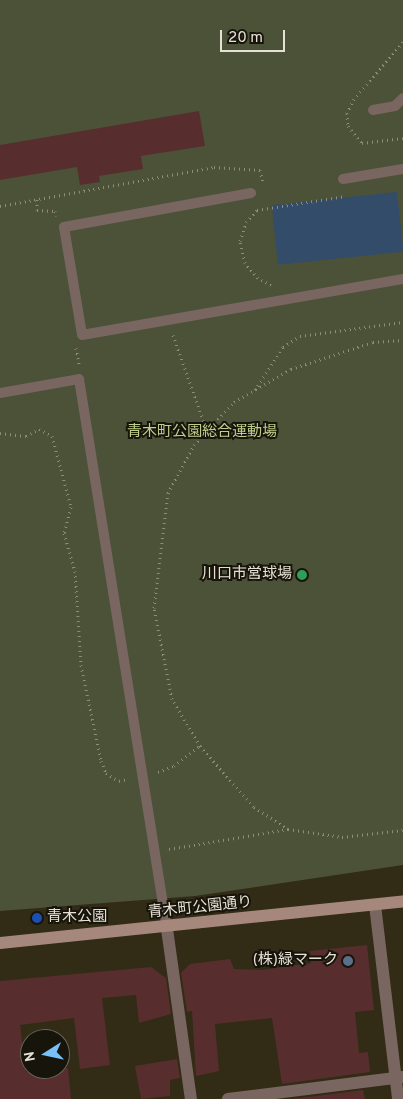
<!DOCTYPE html>
<html>
<head>
<meta charset="utf-8">
<style>
	body { margin:0 }
	#map { position:relative; width:403px; height:1099px; overflow:hidden; background:#322b16; font-family:Overpass,"Noto Sans JP",sans-serif }
	div>[style] { position:absolute }
	.green>* { inset:0; background:#4c5238 }
	.water>* { inset:0; background:#324c6a; transform-origin:0 0 }
	.building>* { inset:0; background:#572e2d }
	.path>* { height:3px; margin-top:-1.5px; transform-origin:0; background:repeating-linear-gradient(90deg,#918b7a 0 1px,transparent 0 5px) }
	.lane>* { height:10px; margin:-5px; padding:0 5px; transform-origin:5px; border-radius:5px; background:#7a6660 }
	.street>* { height:12px; margin:-6px; padding:0 6px; transform-origin:6px; border-radius:6px; background:#7a6660 }
	.secondary>* { height:12px; margin:-6px; padding:0 6px; transform-origin:6px; border-radius:6px; background:#a6877c }
	.dots>* { width:14px; height:14px; translate:-50% -50%; box-sizing:border-box; border:2px solid #17140b; border-radius:50% }
	span { translate:-50% -50%; white-space:nowrap; text-align:center; line-height:1.15; -webkit-text-stroke:4px #17140b; paint-order:stroke }
	.park-label { font-size:15px; color:#bfcf8b }
	.poi-label { font-size:15px; color:#e6e1d4 }
	.right { translate:-100% -50%; text-align:right }
	.left { translate:0 -50%; text-align:left }
	.street-label { font-size:15px; color:#e6e1d4 }
	.north { position:absolute; left:20px; top:1029px; width:50px; height:50px; box-sizing:border-box; background:#17140b; border:1px solid #6a665b; border-radius:50%; rotate:260deg; font-size:14px; font-weight:700; line-height:20px; text-align:center; color:#e6e1d4 }
	.north::after { content:''; display:block; margin:auto; width:18px; height:22px; background:#79bff8; clip-path:polygon(50% 0,100% 100%,50% 72%,0 100%) }
	.scale { position:absolute; left:220px; top:30px; width:65px; height:22px; box-sizing:border-box; border:2px solid #e6e1d4; border-top:0; padding-left:6px; font-size:15px; line-height:18px; white-space:nowrap; color:#e6e1d4; -webkit-text-stroke:4px #17140b; paint-order:stroke }
</style>
</head>
<body>
<div id="map">
	<div class="green">
		<div style="clip-path:polygon(0 0,403px 0,403px 865px,195px 896px,0 911px)"></div>
	</div>
	<div class="water">
		<div style="left:397px;top:192px;width:60px;height:126px;rotate:84deg"></div>
	</div>
	<div class="building">
		<div style="clip-path:polygon(199px 111px,205px 146px,141px 156px,143px 169px,99px 176px,100px 182px,80px 185px,77px 167px,0 180px,0 145px)"></div>
		<div style="clip-path:polygon(367px 945px,374px 1010px,355px 1012px,359px 1053px,368px 1052px,370px 1072px,282px 1084px,272px 1018px,215px 1024px,219px 1071px,196px 1076px,192px 1011px,187px 1012px,181px 973px,190px 964px,230px 959px,234px 969px,262px 970px,311px 963px,310px 951px)"></div>
		<div style="clip-path:polygon(151px 967px,166px 978px,171px 1014px,139px 1023px,136px 995px,102px 998px,110px 1065px,80px 1069px,74px 1018px,20px 1025px,26px 1072px,68px 1068px,71px 1099px,0 1099px,0 981px)"></div>
		<div style="clip-path:polygon(177px 1059px,180px 1078px,170px 1080px,170px 1096px,141px 1099px,135px 1066px)"></div>
		<div style="clip-path:polygon(363px 1090px,365px 1099px,293px 1099px)"></div>
	</div>
	<div class="path">
		<div style="left:403px;top:42px;width:75px;rotate:130.7deg"></div>
		<div style="left:354px;top:99px;width:16px;rotate:117deg"></div>
		<div style="left:347px;top:113px;width:13px;rotate:86deg"></div>
		<div style="left:348px;top:126px;width:22px;rotate:51deg"></div>
		<div style="left:362px;top:143px;width:41px;rotate:-7deg"></div>
		<div style="left:37px;top:199px;width:11px;rotate:90deg"></div>
		<div style="left:37px;top:210px;width:18px;rotate:3deg"></div>
		<div style="left:55px;top:211px;width:5px;rotate:79deg"></div>
		<div style="left:0;top:206px;width:218px;rotate:-10.3deg"></div>
		<div style="left:214px;top:167px;width:46px;rotate:3.7deg"></div>
		<div style="left:260px;top:170px;width:13px;rotate:77deg"></div>
		<div style="left:271px;top:285px;width:15px;rotate:-152deg"></div>
		<div style="left:258px;top:278px;width:20px;rotate:-131deg"></div>
		<div style="left:245px;top:263px;width:23px;rotate:-103deg"></div>
		<div style="left:240px;top:241px;width:20px;rotate:-72deg"></div>
		<div style="left:246px;top:222px;width:16px;rotate:-47deg"></div>
		<div style="left:257px;top:210px;width:90px;rotate:-8.9deg"></div>
		<div style="left:173px;top:335px;width:102px;rotate:70.5deg"></div>
		<div style="left:76px;top:348px;width:16px;rotate:79deg"></div>
		<div style="left:255px;top:390px;width:51px;rotate:-56.9deg"></div>
		<div style="left:283px;top:347px;width:20px;rotate:-33deg"></div>
		<div style="left:300px;top:336px;width:104px;rotate:-7.7deg"></div>
		<div style="left:0;top:433px;width:26px;rotate:7deg"></div>
		<div style="left:26px;top:436px;width:15px;rotate:-28deg"></div>
		<div style="left:39px;top:429px;width:15px;rotate:28deg"></div>
		<div style="left:52px;top:436px;width:73px;rotate:75deg"></div>
		<div style="left:71px;top:507px;width:27px;rotate:105deg"></div>
		<div style="left:64px;top:533px;width:40px;rotate:74deg"></div>
		<div style="left:75px;top:571px;width:94px;rotate:86.3deg"></div>
		<div style="left:81px;top:665px;width:98px;rotate:78.2deg"></div>
		<div style="left:101px;top:761px;width:13px;rotate:67deg"></div>
		<div style="left:106px;top:773px;width:15px;rotate:32deg"></div>
		<div style="left:119px;top:781px;width:8px;rotate:-14deg"></div>
		<div style="left:200px;top:746px;width:55px;rotate:-120.8deg"></div>
		<div style="left:172px;top:699px;width:93px;rotate:-101.2deg"></div>
		<div style="left:154px;top:608px;width:116px;rotate:-83.1deg"></div>
		<div style="left:168px;top:493px;width:55px;rotate:-61.6deg"></div>
		<div style="left:194px;top:445px;width:59px;rotate:-47.1deg"></div>
		<div style="left:234px;top:402px;width:66px;rotate:-30.1deg"></div>
		<div style="left:291px;top:369px;width:86px;rotate:-18.2deg"></div>
		<div style="left:373px;top:342px;width:30px;rotate:-4deg"></div>
		<div style="left:158px;top:772px;width:17px;rotate:-21deg"></div>
		<div style="left:174px;top:766px;width:33px;rotate:-38deg"></div>
		<div style="left:200px;top:746px;width:81px;rotate:48.5deg"></div>
		<div style="left:254px;top:807px;width:40px;rotate:32.9deg"></div>
		<div style="left:169px;top:849px;width:121px;rotate:-9.5deg"></div>
		<div style="left:288px;top:829px;width:55px;rotate:8.4deg"></div>
		<div style="left:342px;top:837px;width:61px;rotate:-6.5deg"></div>
	</div>
	<div class="lane">
		<div style="left:373px;top:110px;width:22px;rotate:-10deg"></div>
		<div style="left:395px;top:106px;width:11px;rotate:-45deg"></div>
		<div style="left:343px;top:179px;width:61px;rotate:-9.5deg"></div>
		<div style="left:251px;top:193px;width:190px;rotate:169.7deg"></div>
		<div style="left:64px;top:227px;width:109px;rotate:80.5deg"></div>
		<div style="left:82px;top:335px;width:326px;rotate:-9.9deg"></div>
		<div style="left:0;top:393px;width:80px;rotate:-10deg"></div>
		<div style="left:79px;top:379px;width:557px;rotate:80.91deg"></div>
	</div>
	<div class="street">
		<div style="left:375px;top:905px;width:195px;rotate:83.2deg"></div>
		<div style="left:167px;top:929px;width:172px;rotate:82deg"></div>
		<div style="left:228px;top:1099px;width:176px;rotate:-7.2deg"></div>
	</div>
	<div class="secondary">
		<div style="left:0;top:943px;width:405px;rotate:-5.9deg"></div>
	</div>
	<div class="dots">
		<div style="left:302px;top:575px;background:#2e9e5b"></div>
		<div style="left:37px;top:918px;background:#1a4fb4"></div>
		<div style="left:348px;top:961px;background:#5c6f8a"></div>
	</div>
	<div class="park-label">
		<span style="left:202px;top:433px">青木町公園総合運動場</span>
	</div>
	<div class="poi-label">
		<span class="right" style="left:292px;top:575px">川口市営球場</span>
		<span class="left" style="left:47px;top:918px">青木公園</span>
		<span class="right" style="left:338px;top:961px">(株)緑マーク</span>
	</div>
	<div class="street-label">
		<span style="left:200px;top:908px;rotate:-6deg">青木町公園通り</span>
	</div>
	<div class="north">N</div>
	<div class="scale">20 m</div>
</div>
</body>
</html>
